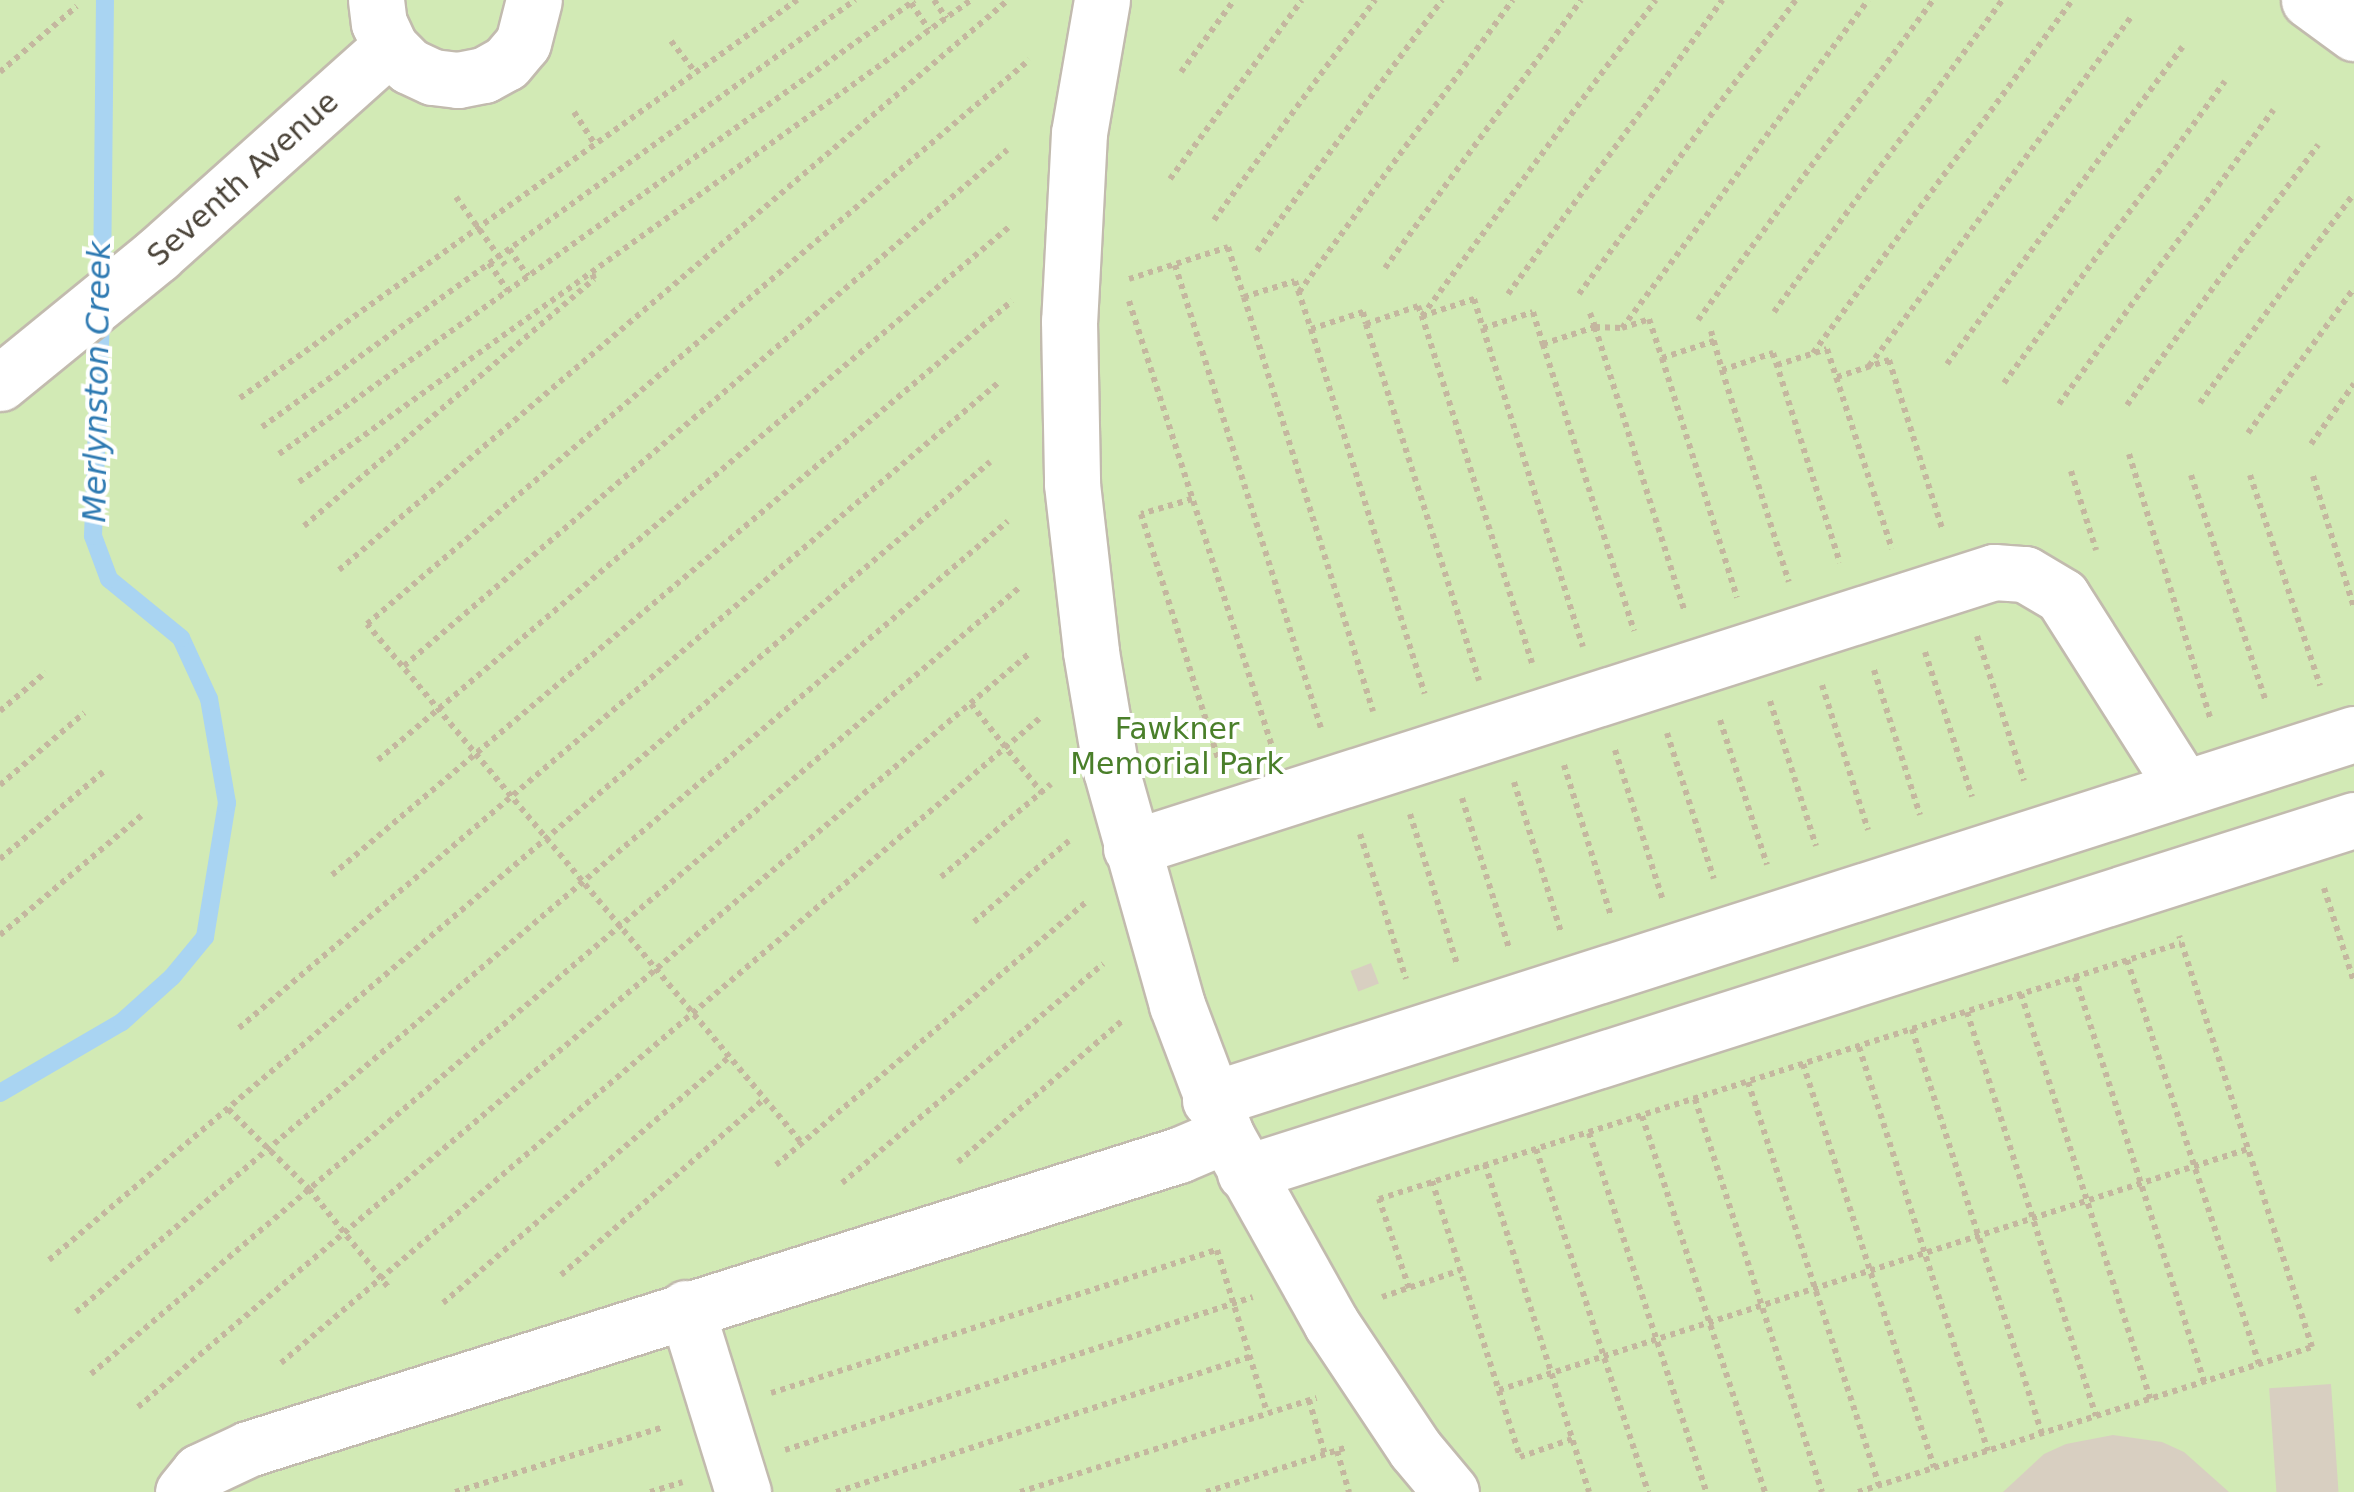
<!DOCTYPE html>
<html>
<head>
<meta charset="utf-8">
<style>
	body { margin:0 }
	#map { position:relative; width:2354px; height:1492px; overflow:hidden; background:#f6f3ec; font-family:"DejaVu Sans",sans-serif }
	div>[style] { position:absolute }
	.green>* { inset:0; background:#d2eab5; transform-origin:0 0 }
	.stream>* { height:18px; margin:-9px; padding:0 9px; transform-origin:9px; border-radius:9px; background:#a9d4f2 }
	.building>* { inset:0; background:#d8cfc1; transform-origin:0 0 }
	.path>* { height:6px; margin-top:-3px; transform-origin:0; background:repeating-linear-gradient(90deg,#c4b79f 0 5px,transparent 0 10px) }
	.roads { filter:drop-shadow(2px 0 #c2bbae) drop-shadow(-2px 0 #c2bbae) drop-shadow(0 2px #c2bbae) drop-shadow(0 -2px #c2bbae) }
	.minor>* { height:55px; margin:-27.5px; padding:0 27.5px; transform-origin:27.5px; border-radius:27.5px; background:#fff }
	span { translate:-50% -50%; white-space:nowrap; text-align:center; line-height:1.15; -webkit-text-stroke:8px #fff; paint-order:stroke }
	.street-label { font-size:30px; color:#4b4439 }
	.park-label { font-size:30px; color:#4a7f2a }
	.water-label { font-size:32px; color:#2e7ab2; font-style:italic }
</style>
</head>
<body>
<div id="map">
	<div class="green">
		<div style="left:0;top:0;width:2354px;height:1492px"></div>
	</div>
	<div class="stream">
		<div style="left:102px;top:284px;width:284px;rotate:-89.4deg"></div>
		<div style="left:0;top:1093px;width:141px;rotate:-30.2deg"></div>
		<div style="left:122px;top:1022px;width:67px;rotate:-42deg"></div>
		<div style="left:172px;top:977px;width:52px;rotate:-50.5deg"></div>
		<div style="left:205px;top:937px;width:136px;rotate:-80.7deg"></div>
		<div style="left:227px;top:803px;width:106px;rotate:-99.8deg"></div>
		<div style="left:209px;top:699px;width:67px;rotate:-114.7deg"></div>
		<div style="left:181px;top:638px;width:93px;rotate:-140.7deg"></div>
		<div style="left:109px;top:579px;width:46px;rotate:-110.4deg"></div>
		<div style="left:93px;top:536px;width:221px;rotate:-87.9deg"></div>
	</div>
	<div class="building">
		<div style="left:1371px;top:963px;width:22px;height:22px;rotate:69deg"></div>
		<div style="left:2331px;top:1384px;width:108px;height:62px;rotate:86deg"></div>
		<div style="clip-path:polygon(2113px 1435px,2162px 1442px,2184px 1452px,2229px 1492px,2003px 1492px,2044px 1454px,2066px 1444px)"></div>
	</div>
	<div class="path">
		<div style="left:934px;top:0;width:22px;rotate:56deg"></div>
		<div style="left:911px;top:3px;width:32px;rotate:56deg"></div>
		<div style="left:671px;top:41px;width:39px;rotate:52deg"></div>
		<div style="left:0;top:72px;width:101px;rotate:-40.6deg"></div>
		<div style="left:1181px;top:72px;width:89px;rotate:-53.6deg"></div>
		<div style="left:574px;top:112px;width:38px;rotate:57deg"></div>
		<div style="left:1170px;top:179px;width:222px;rotate:-53.6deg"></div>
		<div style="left:456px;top:197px;width:84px;rotate:54.2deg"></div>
		<div style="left:1214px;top:220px;width:273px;rotate:-53.8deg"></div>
		<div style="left:509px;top:249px;width:33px;rotate:55deg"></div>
		<div style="left:1257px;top:251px;width:312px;rotate:-53.6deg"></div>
		<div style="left:489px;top:263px;width:34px;rotate:56deg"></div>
		<div style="left:1175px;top:265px;width:485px;rotate:72.5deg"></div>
		<div style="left:1385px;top:268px;width:332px;rotate:-53.8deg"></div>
		<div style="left:1129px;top:279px;width:104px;rotate:-17.9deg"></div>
		<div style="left:1228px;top:247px;width:52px;rotate:72.3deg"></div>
		<div style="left:1244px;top:297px;width:53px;rotate:-17.4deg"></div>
		<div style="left:1295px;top:281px;width:51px;rotate:71.6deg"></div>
		<div style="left:1311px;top:329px;width:55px;rotate:-18.1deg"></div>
		<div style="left:1363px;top:312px;width:12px;rotate:76deg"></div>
		<div style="left:1366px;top:324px;width:55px;rotate:-19.1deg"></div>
		<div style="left:1418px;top:306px;width:11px;rotate:68deg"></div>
		<div style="left:1422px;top:316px;width:55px;rotate:-18.1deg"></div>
		<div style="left:1474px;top:299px;width:30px;rotate:73deg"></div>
		<div style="left:1483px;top:328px;width:52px;rotate:-17.7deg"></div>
		<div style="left:1533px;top:312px;width:34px;rotate:73deg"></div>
		<div style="left:1543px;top:344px;width:55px;rotate:-18.1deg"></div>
		<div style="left:1595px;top:327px;width:299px;rotate:72.5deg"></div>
		<div style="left:1299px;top:292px;width:362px;rotate:-53.8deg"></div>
		<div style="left:1508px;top:294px;width:364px;rotate:-53.9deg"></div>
		<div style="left:1579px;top:294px;width:365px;rotate:-53.6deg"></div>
		<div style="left:1244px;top:297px;width:434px;rotate:72.7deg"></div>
		<div style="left:1129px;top:301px;width:467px;rotate:72.2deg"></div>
		<div style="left:1774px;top:312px;width:386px;rotate:-53.8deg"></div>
		<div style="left:1590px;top:313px;width:15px;rotate:70deg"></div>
		<div style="left:1595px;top:327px;width:27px;rotate:2deg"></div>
		<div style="left:1622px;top:328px;width:28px;rotate:-18deg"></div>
		<div style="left:1649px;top:319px;width:41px;rotate:71.6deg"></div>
		<div style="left:1662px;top:358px;width:55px;rotate:-18.1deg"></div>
		<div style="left:1698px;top:320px;width:397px;rotate:-53.7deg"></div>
		<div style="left:1366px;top:324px;width:374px;rotate:72.4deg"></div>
		<div style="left:1483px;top:328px;width:334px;rotate:72.6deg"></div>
		<div style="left:1622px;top:328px;width:410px;rotate:-53.1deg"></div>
		<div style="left:1311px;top:329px;width:382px;rotate:72.7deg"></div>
		<div style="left:1711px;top:331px;width:41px;rotate:74.2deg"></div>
		<div style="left:1722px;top:370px;width:54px;rotate:-18.4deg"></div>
		<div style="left:1773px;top:353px;width:220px;rotate:72.3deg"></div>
		<div style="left:1543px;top:344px;width:301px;rotate:72.4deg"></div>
		<div style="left:1813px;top:353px;width:438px;rotate:-53.7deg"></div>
		<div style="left:1662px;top:358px;width:251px;rotate:72.6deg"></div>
		<div style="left:1947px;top:364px;width:395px;rotate:-53.4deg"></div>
		<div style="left:1777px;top:365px;width:52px;rotate:-17.7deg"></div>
		<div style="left:1827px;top:349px;width:210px;rotate:72deg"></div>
		<div style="left:1869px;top:366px;width:439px;rotate:-53.1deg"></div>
		<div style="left:1722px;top:370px;width:222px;rotate:72.5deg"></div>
		<div style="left:1837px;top:377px;width:55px;rotate:-18.1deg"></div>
		<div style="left:1889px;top:360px;width:176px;rotate:72.5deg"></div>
		<div style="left:2004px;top:383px;width:374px;rotate:-53.8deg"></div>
		<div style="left:240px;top:398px;width:685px;rotate:-35.55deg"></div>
		<div style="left:2200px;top:403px;width:260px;rotate:-53.7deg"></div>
		<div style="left:2059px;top:404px;width:364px;rotate:-53.9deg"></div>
		<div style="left:2127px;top:405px;width:323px;rotate:-53.7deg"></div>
		<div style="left:262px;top:427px;width:731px;rotate:-35.76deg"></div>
		<div style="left:2248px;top:433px;width:180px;rotate:-53.8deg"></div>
		<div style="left:2311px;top:444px;width:74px;rotate:-54.4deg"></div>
		<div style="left:279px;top:454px;width:781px;rotate:-35.52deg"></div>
		<div style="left:2129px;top:454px;width:279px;rotate:72.9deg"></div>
		<div style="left:2071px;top:471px;width:83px;rotate:72.4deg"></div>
		<div style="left:2191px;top:475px;width:239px;rotate:71.7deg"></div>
		<div style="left:2250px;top:475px;width:222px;rotate:71.6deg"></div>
		<div style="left:2313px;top:476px;width:138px;rotate:72.7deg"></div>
		<div style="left:299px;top:482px;width:827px;rotate:-35.65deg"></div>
		<div style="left:1192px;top:499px;width:53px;rotate:163.6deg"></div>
		<div style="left:1141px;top:514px;width:259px;rotate:72.5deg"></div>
		<div style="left:304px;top:526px;width:381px;rotate:-40.4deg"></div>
		<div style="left:594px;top:279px;width:7px;rotate:-106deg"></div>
		<div style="left:339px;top:570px;width:879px;rotate:-40.43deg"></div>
		<div style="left:1977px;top:636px;width:152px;rotate:72deg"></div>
		<div style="left:1925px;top:652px;width:152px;rotate:72deg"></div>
		<div style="left:1532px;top:663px;width:364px;rotate:-107.6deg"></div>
		<div style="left:1422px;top:316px;width:393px;rotate:-53.5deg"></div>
		<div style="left:404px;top:666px;width:794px;rotate:-40.55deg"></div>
		<div style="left:1874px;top:670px;width:152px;rotate:72.4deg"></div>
		<div style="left:1822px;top:685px;width:152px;rotate:72.4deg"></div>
		<div style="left:1770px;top:701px;width:152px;rotate:72.4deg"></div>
		<div style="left:971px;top:704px;width:114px;rotate:51.4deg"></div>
		<div style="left:0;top:711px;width:60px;rotate:-40.3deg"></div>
		<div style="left:1720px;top:720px;width:152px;rotate:72deg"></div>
		<div style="left:1667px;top:733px;width:153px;rotate:72.2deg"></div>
		<div style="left:1615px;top:750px;width:157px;rotate:72.3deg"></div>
		<div style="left:378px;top:760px;width:826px;rotate:-40.19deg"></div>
		<div style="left:1564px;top:765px;width:158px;rotate:72.7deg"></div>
		<div style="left:1514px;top:782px;width:157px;rotate:72.6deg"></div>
		<div style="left:0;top:785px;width:111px;rotate:-40.6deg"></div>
		<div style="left:1462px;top:798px;width:157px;rotate:72.6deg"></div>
		<div style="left:1410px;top:814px;width:157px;rotate:72.6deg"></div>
		<div style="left:1360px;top:834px;width:152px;rotate:72.4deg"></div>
		<div style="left:0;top:859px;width:135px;rotate:-40.2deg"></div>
		<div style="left:332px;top:875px;width:890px;rotate:-40.17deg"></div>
		<div style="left:941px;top:877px;width:144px;rotate:-40.2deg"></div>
		<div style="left:2324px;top:888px;width:99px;rotate:72.3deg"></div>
		<div style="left:974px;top:922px;width:125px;rotate:-40.5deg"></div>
		<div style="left:0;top:935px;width:185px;rotate:-40.2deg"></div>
		<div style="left:2127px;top:960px;width:425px;rotate:71.9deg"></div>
		<div style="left:2075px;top:977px;width:425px;rotate:72.3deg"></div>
		<div style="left:2021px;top:994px;width:425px;rotate:72.3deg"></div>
		<div style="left:1967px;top:1012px;width:424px;rotate:72.3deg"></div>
		<div style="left:239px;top:1028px;width:996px;rotate:-40.36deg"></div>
		<div style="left:1912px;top:1029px;width:425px;rotate:72.2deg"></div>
		<div style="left:1859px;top:1047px;width:424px;rotate:72.3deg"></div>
		<div style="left:1803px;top:1064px;width:424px;rotate:72deg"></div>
		<div style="left:1748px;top:1082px;width:424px;rotate:72deg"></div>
		<div style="left:1695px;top:1099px;width:413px;rotate:72.1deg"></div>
		<div style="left:228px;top:1109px;width:114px;rotate:44.6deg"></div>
		<div style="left:309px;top:1189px;width:127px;rotate:51.1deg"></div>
		<div style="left:1642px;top:1116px;width:396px;rotate:71.9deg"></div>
		<div style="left:1589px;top:1133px;width:378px;rotate:71.9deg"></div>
		<div style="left:800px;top:1141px;width:674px;rotate:-129.95deg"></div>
		<div style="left:367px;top:624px;width:870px;rotate:-40.43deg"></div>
		<div style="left:1536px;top:1149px;width:361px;rotate:71.9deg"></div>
		<div style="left:958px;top:1162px;width:216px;rotate:-40.7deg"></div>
		<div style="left:1485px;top:1164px;width:344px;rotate:72.4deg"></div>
		<div style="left:776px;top:1165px;width:409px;rotate:-40.3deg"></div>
		<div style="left:1432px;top:1181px;width:290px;rotate:72.3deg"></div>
		<div style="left:1520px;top:1457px;width:55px;rotate:-19.1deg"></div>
		<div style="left:842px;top:1183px;width:341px;rotate:-40deg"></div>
		<div style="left:49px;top:1260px;width:1234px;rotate:-40.3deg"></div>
		<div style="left:561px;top:1275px;width:269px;rotate:-40.9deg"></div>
		<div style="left:1409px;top:1288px;width:94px;rotate:-108.6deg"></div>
		<div style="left:1379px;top:1199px;width:842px;rotate:-17.7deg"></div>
		<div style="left:1382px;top:1297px;width:83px;rotate:-18.9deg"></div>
		<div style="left:443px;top:1303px;width:377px;rotate:-40.7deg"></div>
		<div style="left:76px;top:1312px;width:1222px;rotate:-40.32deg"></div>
		<div style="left:281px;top:1363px;width:997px;rotate:-40.36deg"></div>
		<div style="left:91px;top:1374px;width:1218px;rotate:-40.27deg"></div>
		<div style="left:1499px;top:1390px;width:787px;rotate:-17.84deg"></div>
		<div style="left:771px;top:1393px;width:468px;rotate:-17.8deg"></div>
		<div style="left:1217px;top:1250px;width:170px;rotate:72.9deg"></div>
		<div style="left:1309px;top:1400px;width:57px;rotate:73.8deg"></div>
		<div style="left:138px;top:1407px;width:1169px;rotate:-40.21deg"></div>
		<div style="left:785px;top:1450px;width:492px;rotate:-18.1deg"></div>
		<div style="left:1337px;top:1451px;width:43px;rotate:73.7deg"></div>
		<div style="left:455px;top:1492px;width:219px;rotate:-17.3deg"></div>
		<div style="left:650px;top:1492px;width:34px;rotate:-17deg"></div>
		<div style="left:836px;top:1492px;width:435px;rotate:-18.1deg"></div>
		<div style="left:1020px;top:1492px;width:311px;rotate:-17.6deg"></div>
		<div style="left:1206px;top:1492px;width:149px;rotate:-17.6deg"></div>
		<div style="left:1858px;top:1492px;width:477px;rotate:-17.7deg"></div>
		<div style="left:2312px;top:1347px;width:432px;rotate:-107.9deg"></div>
	</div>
	<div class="roads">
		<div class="minor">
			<div style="left:376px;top:0;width:23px;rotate:83deg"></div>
			<div style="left:379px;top:23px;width:26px;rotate:65deg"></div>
			<div style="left:390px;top:47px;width:27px;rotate:45deg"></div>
			<div style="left:409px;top:66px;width:26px;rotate:25deg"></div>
			<div style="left:433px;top:77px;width:25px;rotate:7deg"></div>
			<div style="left:458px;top:80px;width:26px;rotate:-11deg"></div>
			<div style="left:484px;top:75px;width:25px;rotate:-29deg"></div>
			<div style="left:506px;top:63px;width:26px;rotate:-50deg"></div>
			<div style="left:523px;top:43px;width:44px;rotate:-75.7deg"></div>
			<div style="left:1102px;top:0;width:135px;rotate:99.8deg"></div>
			<div style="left:1079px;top:133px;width:188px;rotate:93deg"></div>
			<div style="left:1069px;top:321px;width:163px;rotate:88.9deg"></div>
			<div style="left:1072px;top:484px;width:169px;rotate:83.5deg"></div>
			<div style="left:1091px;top:652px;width:120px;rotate:80.4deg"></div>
			<div style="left:1111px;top:770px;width:244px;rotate:74.3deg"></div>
			<div style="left:1177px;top:1005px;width:139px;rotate:69.3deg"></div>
			<div style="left:1226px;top:1135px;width:215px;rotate:60.8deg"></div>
			<div style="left:1331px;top:1323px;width:151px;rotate:56.3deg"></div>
			<div style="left:1415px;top:1449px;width:56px;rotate:50.1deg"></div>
			<div style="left:2309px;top:0;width:56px;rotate:36.3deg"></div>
			<div style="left:0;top:383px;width:203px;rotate:-39.2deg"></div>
			<div style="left:157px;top:255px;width:312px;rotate:-41.8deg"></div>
			<div style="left:1131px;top:848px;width:906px;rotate:-17.74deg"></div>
			<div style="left:1994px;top:572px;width:31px;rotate:4deg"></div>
			<div style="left:2025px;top:574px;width:43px;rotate:30.7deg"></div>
			<div style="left:2062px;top:596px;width:227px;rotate:57.6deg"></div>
			<div style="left:1210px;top:1100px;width:1201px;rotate:-17.74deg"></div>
			<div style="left:1245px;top:1173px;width:1164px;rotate:-17.66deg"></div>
			<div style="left:686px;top:1308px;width:193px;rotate:72.8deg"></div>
			<div style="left:183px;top:1492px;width:26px;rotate:-51deg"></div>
			<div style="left:199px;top:1472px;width:54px;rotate:-25.1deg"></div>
			<div style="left:248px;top:1449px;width:976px;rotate:-17.53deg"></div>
			<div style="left:1179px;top:1155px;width:51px;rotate:-23.1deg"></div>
		</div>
	</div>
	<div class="street-label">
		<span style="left:243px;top:179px;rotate:-42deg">Seventh Avenue</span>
	</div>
	<div class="park-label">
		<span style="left:1177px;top:746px">Fawkner<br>Memorial Park</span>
	</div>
	<div class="water-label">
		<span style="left:97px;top:382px;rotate:-89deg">Merlynston Creek</span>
	</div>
</div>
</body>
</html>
